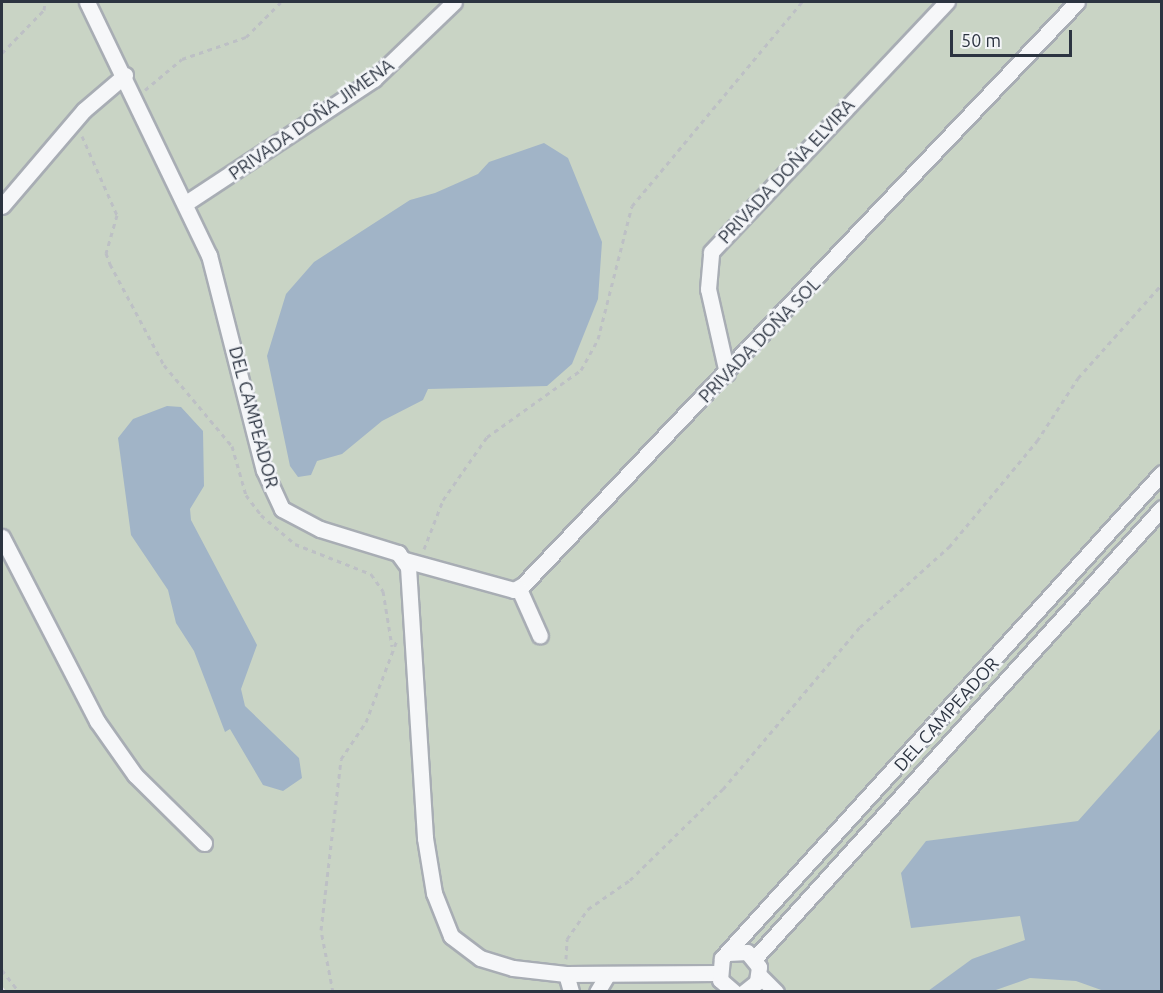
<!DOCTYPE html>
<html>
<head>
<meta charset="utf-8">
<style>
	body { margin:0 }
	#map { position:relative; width:1163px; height:993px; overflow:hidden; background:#e3e6ea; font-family:Ubuntu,sans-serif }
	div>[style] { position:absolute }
	.green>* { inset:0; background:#c9d4c5 }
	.water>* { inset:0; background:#a1b4c7 }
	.path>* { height:3px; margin-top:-1.5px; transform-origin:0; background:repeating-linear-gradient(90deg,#bdc0c5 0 4.5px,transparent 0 9px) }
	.roads { filter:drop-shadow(2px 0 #a8adb4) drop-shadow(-2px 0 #a8adb4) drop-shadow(0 2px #a8adb4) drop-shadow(0 -2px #a8adb4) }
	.street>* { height:15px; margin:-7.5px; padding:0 7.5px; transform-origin:7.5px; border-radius:7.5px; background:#f6f7f9 }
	span { translate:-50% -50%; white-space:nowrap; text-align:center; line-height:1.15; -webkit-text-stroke:5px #f3f5f8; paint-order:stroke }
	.street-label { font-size:18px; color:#2c3441 }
	.frame { position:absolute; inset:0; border:3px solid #2c3441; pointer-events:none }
	.scale { position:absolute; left:950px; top:30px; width:122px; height:27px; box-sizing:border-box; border:3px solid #2c3441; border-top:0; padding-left:8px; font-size:18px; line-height:21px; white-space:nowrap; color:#2c3441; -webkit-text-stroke:4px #f3f5f8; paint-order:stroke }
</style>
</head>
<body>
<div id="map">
	<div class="green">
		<div style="clip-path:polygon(2px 2px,1161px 2px,1161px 991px,6px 991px,2px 986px)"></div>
	</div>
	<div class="water">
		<div style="clip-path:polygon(544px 143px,568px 158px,602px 242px,598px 299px,572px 364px,547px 386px,428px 389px,423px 400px,382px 421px,342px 454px,317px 461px,311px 475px,298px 477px,290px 466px,267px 356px,286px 294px,314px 262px,410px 200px,435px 193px,478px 174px,489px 162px)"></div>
		<div style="clip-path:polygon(167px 406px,181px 407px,203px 431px,204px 486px,190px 509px,191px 520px,257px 645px,241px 689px,245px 706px,299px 758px,302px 778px,283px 791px,263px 785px,230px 729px,225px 732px,194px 651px,176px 623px,168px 590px,131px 535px,118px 438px,133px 419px)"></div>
		<div style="clip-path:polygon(1161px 728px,1161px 991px,1104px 991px,1076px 981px,1030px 978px,993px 991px,928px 991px,972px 959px,1025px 940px,1020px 916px,911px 928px,901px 873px,926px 841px,1078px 821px)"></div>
	</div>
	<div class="path">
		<div style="left:2px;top:53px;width:60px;rotate:-45.7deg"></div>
		<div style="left:44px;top:10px;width:8px;rotate:-83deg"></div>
		<div style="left:145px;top:90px;width:48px;rotate:-40deg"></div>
		<div style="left:182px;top:59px;width:68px;rotate:-19deg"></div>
		<div style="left:246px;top:37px;width:49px;rotate:-45deg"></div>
		<div style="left:82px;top:136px;width:86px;rotate:66.1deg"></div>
		<div style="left:117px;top:215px;width:40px;rotate:106deg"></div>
		<div style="left:106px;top:253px;width:12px;rotate:70deg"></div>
		<div style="left:110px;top:264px;width:115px;rotate:61.9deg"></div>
		<div style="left:164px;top:365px;width:106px;rotate:50deg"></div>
		<div style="left:232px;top:446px;width:51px;rotate:74.1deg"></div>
		<div style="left:246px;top:495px;width:25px;rotate:53deg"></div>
		<div style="left:261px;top:515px;width:45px;rotate:40.5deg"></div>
		<div style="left:295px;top:544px;width:82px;rotate:21.5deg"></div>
		<div style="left:371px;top:574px;width:21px;rotate:55deg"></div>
		<div style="left:383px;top:591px;width:56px;rotate:80.7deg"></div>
		<div style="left:424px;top:549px;width:53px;rotate:-68.8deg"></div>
		<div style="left:443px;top:500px;width:77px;rotate:-55.1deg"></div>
		<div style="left:487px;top:437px;width:115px;rotate:-35.5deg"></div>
		<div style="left:581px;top:370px;width:35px;rotate:-61deg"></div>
		<div style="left:598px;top:339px;width:137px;rotate:-75.7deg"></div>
		<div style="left:632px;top:206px;width:266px;rotate:-50.2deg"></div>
		<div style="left:566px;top:959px;width:20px;rotate:-87deg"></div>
		<div style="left:567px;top:939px;width:37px;rotate:-55deg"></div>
		<div style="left:588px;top:909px;width:51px;rotate:-34.6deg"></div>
		<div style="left:630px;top:880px;width:130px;rotate:-44.4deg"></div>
		<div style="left:723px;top:789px;width:212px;rotate:-49.8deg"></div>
		<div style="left:860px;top:627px;width:120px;rotate:-42deg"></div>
		<div style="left:949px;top:547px;width:138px;rotate:-50.3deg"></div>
		<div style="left:1037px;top:441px;width:75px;rotate:-56.9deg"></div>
		<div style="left:1078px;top:378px;width:126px;rotate:-48.2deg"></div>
		<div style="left:2px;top:970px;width:28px;rotate:52deg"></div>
		<div style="left:333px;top:992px;width:63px;rotate:-101deg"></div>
		<div style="left:321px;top:930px;width:172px;rotate:-83.3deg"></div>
		<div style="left:341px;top:759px;width:45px;rotate:-56deg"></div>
		<div style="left:366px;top:722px;width:88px;rotate:-69.3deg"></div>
		<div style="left:477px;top:992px;width:23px"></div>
	</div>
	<div class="roads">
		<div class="street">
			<div style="left:87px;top:2px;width:281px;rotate:64.3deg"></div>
			<div style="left:209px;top:255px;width:222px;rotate:75.7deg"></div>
			<div style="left:264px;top:470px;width:43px;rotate:65.2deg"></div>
			<div style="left:282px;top:509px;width:43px;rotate:27.8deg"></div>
			<div style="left:320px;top:529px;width:82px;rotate:17.1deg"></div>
			<div style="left:398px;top:553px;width:17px;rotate:54deg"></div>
			<div style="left:408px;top:567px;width:272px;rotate:86.4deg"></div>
			<div style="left:425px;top:838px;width:56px;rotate:80.7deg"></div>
			<div style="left:434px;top:893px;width:46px;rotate:68.4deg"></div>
			<div style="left:451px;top:936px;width:36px;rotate:37deg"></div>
			<div style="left:480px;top:958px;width:34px;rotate:17deg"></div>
			<div style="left:513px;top:968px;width:53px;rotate:6.5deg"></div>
			<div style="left:566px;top:974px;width:152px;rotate:-0.4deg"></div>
			<div style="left:186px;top:203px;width:225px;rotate:-33.4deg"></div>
			<div style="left:374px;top:79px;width:111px;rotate:-43.9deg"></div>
			<div style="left:2px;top:206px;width:126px;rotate:-49.5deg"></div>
			<div style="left:84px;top:110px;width:54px;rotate:-40.5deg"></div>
			<div style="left:727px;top:373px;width:86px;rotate:-102.7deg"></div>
			<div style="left:708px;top:289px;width:37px;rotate:-85deg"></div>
			<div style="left:711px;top:252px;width:344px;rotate:-46.7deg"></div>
			<div style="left:2px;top:537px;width:207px;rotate:62.7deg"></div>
			<div style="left:97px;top:721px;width:66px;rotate:54.9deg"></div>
			<div style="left:135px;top:775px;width:97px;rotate:44.6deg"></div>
			<div style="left:405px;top:560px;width:113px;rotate:15.4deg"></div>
			<div style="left:514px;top:590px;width:10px;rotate:-29deg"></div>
			<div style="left:523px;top:585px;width:804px;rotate:-46.46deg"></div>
			<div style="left:519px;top:589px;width:51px;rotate:65.9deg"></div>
			<div style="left:728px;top:953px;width:19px;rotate:-3deg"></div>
			<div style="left:747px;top:952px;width:19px;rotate:51deg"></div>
			<div style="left:759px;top:967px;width:15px;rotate:98deg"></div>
			<div style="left:757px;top:982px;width:16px;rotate:142deg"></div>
			<div style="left:755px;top:958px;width:607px;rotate:-47.87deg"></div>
			<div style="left:566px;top:974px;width:19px;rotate:74deg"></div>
			<div style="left:759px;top:975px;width:24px;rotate:45deg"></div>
			<div style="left:597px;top:992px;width:21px;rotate:-59deg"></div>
			<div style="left:734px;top:992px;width:18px;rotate:-139deg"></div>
			<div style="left:720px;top:980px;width:22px;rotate:-85deg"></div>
			<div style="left:722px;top:958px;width:655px;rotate:-47.79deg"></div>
		</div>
	</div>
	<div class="street-label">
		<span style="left:311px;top:119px;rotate:-35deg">PRIVADA DOÑA JIMENA</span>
		<span style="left:786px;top:171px;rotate:-47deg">PRIVADA DOÑA ELVIRA</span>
		<span style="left:759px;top:340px;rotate:-46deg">PRIVADA DOÑA SOL</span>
		<span style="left:254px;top:417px;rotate:75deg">DEL CAMPEADOR</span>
		<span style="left:946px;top:714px;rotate:-48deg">DEL CAMPEADOR</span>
	</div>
	<div class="frame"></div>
	<div class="scale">50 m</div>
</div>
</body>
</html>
